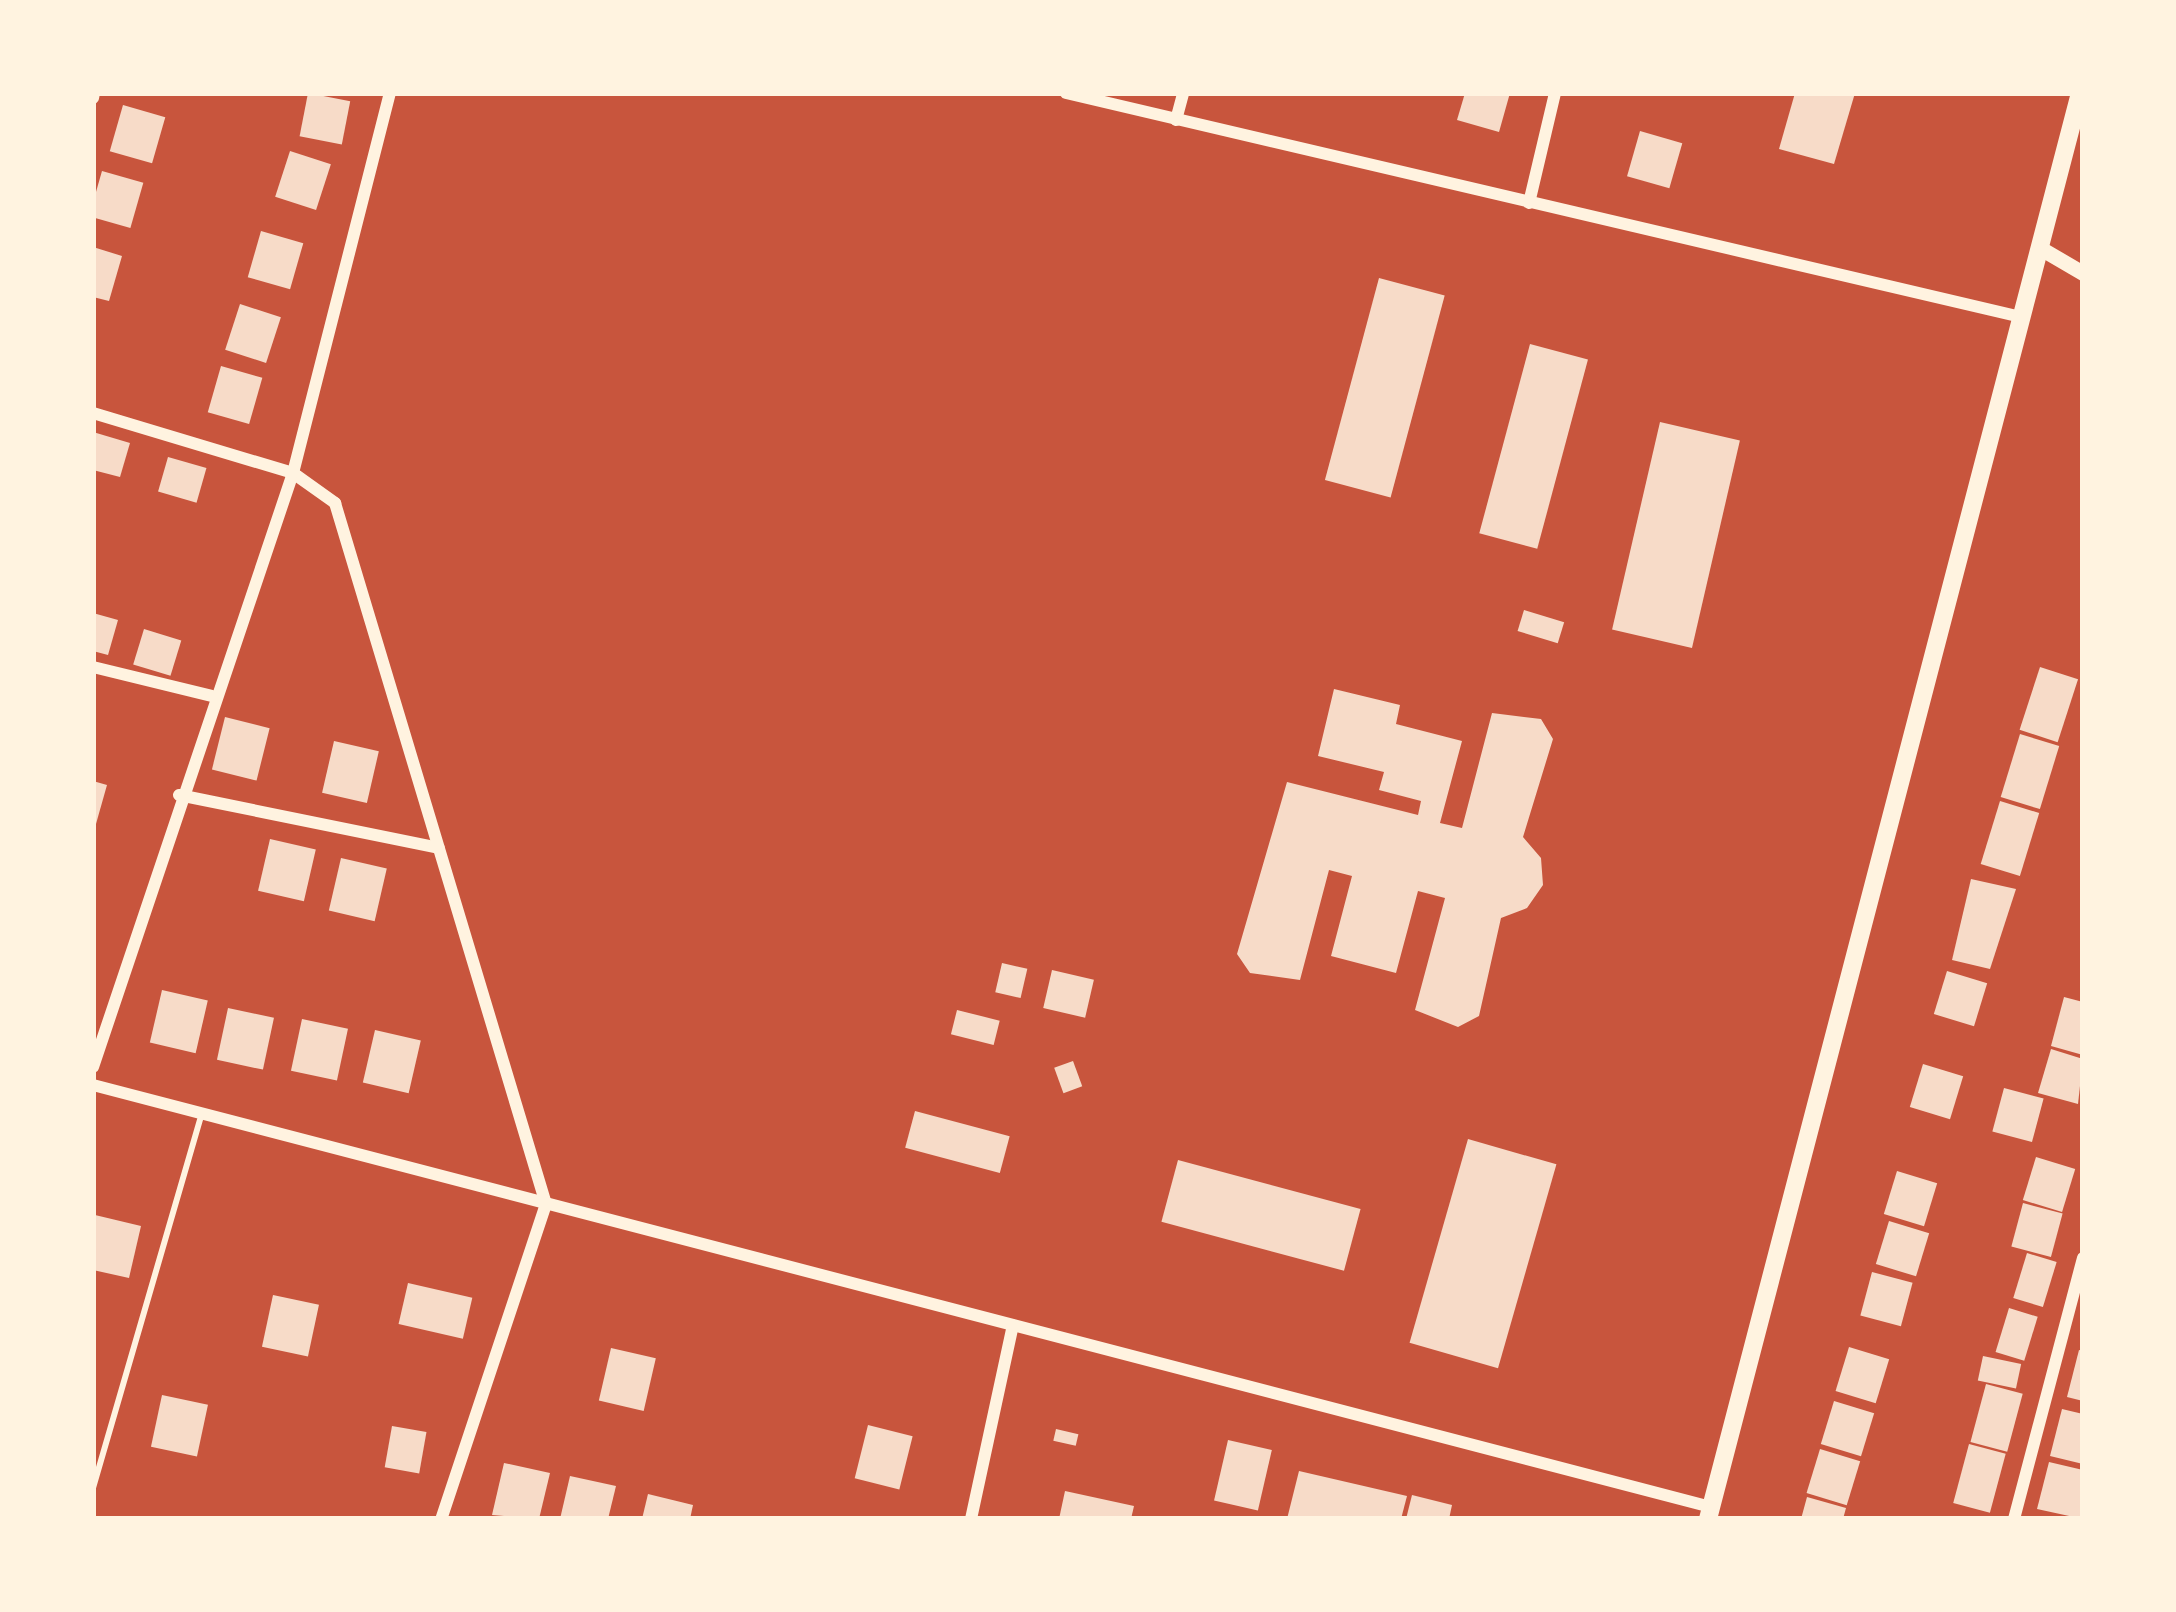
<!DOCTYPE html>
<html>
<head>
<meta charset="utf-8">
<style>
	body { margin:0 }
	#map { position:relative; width:2176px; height:1612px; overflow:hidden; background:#c8553d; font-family:"Source Serif 4",serif }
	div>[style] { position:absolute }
	.building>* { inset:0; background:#f7dbc8; transform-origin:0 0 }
	.service>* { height:6px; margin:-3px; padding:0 3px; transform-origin:3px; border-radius:3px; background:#fff3e0 }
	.minor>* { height:12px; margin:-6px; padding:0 6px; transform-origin:6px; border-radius:6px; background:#fff3e0 }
	.tertiary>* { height:15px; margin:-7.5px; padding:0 7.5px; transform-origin:7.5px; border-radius:7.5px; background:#fff3e0 }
	.primary>* { height:18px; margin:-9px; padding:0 9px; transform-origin:9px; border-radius:9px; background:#fff3e0 }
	span { translate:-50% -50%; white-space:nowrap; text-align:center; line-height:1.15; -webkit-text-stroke:9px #fff3e0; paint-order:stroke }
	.frame { position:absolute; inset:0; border:96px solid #fff3e0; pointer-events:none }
</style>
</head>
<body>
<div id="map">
	<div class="building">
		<div style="left:308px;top:93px;width:43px;height:44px;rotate:11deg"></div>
		<div style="clip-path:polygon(1465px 93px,1510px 93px,1499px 132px,1457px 120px)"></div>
		<div style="clip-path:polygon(1795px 93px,1855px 93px,1834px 164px,1779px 149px)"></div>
		<div style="left:123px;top:105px;width:44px;height:48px;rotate:16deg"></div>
		<div style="left:1640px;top:131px;width:44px;height:47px;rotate:16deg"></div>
		<div style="left:290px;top:151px;width:43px;height:48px;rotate:18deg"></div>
		<div style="left:102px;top:171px;width:43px;height:47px;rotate:16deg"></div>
		<div style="left:261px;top:231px;width:44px;height:48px;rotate:16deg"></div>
		<div style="clip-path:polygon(93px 247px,122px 256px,109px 301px,93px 297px)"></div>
		<div style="left:1379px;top:278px;width:68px;height:209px;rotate:15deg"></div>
		<div style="left:240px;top:304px;width:43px;height:48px;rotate:18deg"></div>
		<div style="left:1530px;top:344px;width:60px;height:196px;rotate:15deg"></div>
		<div style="left:221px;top:366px;width:43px;height:48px;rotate:16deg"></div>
		<div style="left:1660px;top:422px;width:82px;height:213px;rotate:13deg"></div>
		<div style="clip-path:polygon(93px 432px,130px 443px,120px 477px,93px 470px)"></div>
		<div style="left:168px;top:457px;width:40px;height:36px;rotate:16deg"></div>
		<div style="left:1524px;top:610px;width:42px;height:22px;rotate:17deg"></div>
		<div style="clip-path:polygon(93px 613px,118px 620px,108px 655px,93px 651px)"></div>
		<div style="left:144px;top:629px;width:39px;height:37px;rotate:17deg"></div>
		<div style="left:2040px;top:667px;width:40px;height:66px;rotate:18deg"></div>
		<div style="clip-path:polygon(1334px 689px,1400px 705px,1396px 724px,1462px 741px,1440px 823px,1462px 828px,1492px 713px,1541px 719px,1553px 739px,1523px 837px,1541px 858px,1543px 885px,1527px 908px,1501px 918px,1479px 1016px,1458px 1027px,1415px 1010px,1445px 898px,1418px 891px,1396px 973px,1331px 956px,1352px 876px,1329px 870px,1300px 980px,1250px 973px,1237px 954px,1287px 782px,1418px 815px,1421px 801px,1379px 790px,1384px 772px,1318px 756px)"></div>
		<div style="left:225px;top:717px;width:46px;height:54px;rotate:14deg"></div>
		<div style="left:2020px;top:734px;width:41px;height:66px;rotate:17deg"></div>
		<div style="left:334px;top:741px;width:46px;height:53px;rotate:13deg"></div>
		<div style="clip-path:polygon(93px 781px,107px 785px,94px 831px,93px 831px)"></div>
		<div style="left:2000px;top:801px;width:41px;height:66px;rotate:17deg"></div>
		<div style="left:270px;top:839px;width:47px;height:53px;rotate:13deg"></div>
		<div style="left:341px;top:858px;width:47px;height:54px;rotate:13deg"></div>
		<div style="clip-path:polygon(1971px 879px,2016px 889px,1990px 969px,1952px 960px)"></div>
		<div style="left:1002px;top:963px;width:26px;height:30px;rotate:13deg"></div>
		<div style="left:1052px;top:970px;width:43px;height:39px;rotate:13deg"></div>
		<div style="left:1947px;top:971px;width:42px;height:45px;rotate:17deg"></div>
		<div style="left:162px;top:990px;width:47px;height:54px;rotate:13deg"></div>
		<div style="clip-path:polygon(2064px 997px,2083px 1002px,2083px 1055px,2051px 1046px)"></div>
		<div style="left:228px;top:1008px;width:47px;height:53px;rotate:12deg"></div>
		<div style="left:957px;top:1010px;width:44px;height:25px;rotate:14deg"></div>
		<div style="left:302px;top:1019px;width:47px;height:53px;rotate:12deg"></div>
		<div style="left:375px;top:1030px;width:47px;height:54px;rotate:13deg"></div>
		<div style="clip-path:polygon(2051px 1049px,2083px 1059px,2078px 1104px,2038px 1093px)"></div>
		<div style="left:1073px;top:1061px;width:27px;height:20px;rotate:70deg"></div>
		<div style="left:1923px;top:1064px;width:42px;height:45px;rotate:17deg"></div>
		<div style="left:2004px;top:1088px;width:41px;height:45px;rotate:15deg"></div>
		<div style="left:915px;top:1111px;width:98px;height:38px;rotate:15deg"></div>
		<div style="left:1468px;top:1139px;width:92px;height:212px;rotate:16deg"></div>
		<div style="left:2036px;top:1157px;width:41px;height:45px;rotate:17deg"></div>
		<div style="left:1178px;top:1160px;width:189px;height:64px;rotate:15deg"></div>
		<div style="left:1897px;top:1171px;width:42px;height:45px;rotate:17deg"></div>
		<div style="left:2023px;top:1203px;width:41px;height:45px;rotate:15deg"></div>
		<div style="clip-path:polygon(95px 1215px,141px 1226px,129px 1278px,93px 1270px)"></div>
		<div style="left:1889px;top:1221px;width:42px;height:45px;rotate:17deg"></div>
		<div style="left:2027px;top:1253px;width:31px;height:47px;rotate:17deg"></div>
		<div style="left:1872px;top:1272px;width:42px;height:45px;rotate:15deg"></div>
		<div style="left:408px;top:1283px;width:66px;height:42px;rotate:13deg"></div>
		<div style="left:273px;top:1295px;width:47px;height:53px;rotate:12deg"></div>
		<div style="left:2009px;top:1308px;width:30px;height:46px;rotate:17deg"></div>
		<div style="left:1849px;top:1347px;width:42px;height:46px;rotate:17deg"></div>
		<div style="left:611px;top:1348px;width:46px;height:54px;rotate:13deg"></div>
		<div style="clip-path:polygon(2079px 1350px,2083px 1351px,2083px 1401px,2067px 1397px)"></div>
		<div style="left:1983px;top:1356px;width:39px;height:25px;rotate:12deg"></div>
		<div style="left:1986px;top:1384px;width:38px;height:60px;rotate:15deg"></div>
		<div style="left:162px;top:1395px;width:47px;height:53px;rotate:12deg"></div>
		<div style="left:1834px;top:1401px;width:42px;height:45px;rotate:17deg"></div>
		<div style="clip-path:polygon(2062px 1409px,2083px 1414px,2083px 1464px,2050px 1456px)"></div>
		<div style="left:868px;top:1425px;width:46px;height:55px;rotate:14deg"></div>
		<div style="left:392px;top:1426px;width:35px;height:42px;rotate:10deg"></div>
		<div style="left:1056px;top:1429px;width:23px;height:12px;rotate:13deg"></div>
		<div style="left:1228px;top:1440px;width:45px;height:62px;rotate:13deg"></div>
		<div style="left:1969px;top:1444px;width:38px;height:61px;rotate:15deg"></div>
		<div style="left:1820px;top:1449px;width:42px;height:46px;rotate:17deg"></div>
		<div style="clip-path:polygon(2049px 1462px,2083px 1470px,2083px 1519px,2037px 1509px)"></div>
		<div style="clip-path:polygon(504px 1463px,550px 1473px,539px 1519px,492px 1515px)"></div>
		<div style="clip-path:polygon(1299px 1471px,1407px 1496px,1401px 1519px,1287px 1519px)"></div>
		<div style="clip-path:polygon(570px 1476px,616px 1486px,608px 1519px,560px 1519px)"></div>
		<div style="clip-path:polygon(1065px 1491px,1134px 1506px,1131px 1519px,1059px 1519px)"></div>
		<div style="clip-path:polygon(648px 1494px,693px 1505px,690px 1519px,642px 1519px)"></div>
		<div style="clip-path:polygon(1412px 1495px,1452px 1505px,1449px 1519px,1406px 1519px)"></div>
		<div style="clip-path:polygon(1807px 1497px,1846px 1508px,1843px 1519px,1801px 1519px)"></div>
	</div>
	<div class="service">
		<div style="left:93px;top:1488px;width:390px;rotate:-73.8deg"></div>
	</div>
	<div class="minor">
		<div style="left:1066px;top:93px;width:981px;rotate:13.2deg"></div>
		<div style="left:93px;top:98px;width:5px;rotate:-79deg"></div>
		<div style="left:1176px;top:120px;width:28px;rotate:-75deg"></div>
		<div style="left:1529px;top:203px;width:113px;rotate:-76.7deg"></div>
		<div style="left:93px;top:413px;width:209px;rotate:16.7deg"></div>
		<div style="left:293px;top:473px;width:52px;rotate:35.5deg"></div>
		<div style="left:335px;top:503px;width:732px;rotate:73.25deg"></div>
		<div style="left:546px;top:1204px;width:332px;rotate:108.4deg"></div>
		<div style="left:93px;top:667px;width:122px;rotate:13.7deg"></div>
		<div style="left:179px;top:795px;width:265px;rotate:11.5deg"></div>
		<div style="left:93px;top:1067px;width:627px;rotate:-71.39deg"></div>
		<div style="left:293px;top:473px;width:392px;rotate:-75.7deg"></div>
		<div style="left:93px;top:1085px;width:1672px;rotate:14.62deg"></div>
		<div style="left:971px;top:1519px;width:198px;rotate:-77.8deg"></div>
		<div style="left:2014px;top:1519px;width:270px;rotate:-75.2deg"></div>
	</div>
	<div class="tertiary">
		<div style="left:2040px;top:248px;width:50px;rotate:30.2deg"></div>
	</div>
	<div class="primary">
		<div style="left:1708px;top:1519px;width:1474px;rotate:-75.38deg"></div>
	</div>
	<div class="frame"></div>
</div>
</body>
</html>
